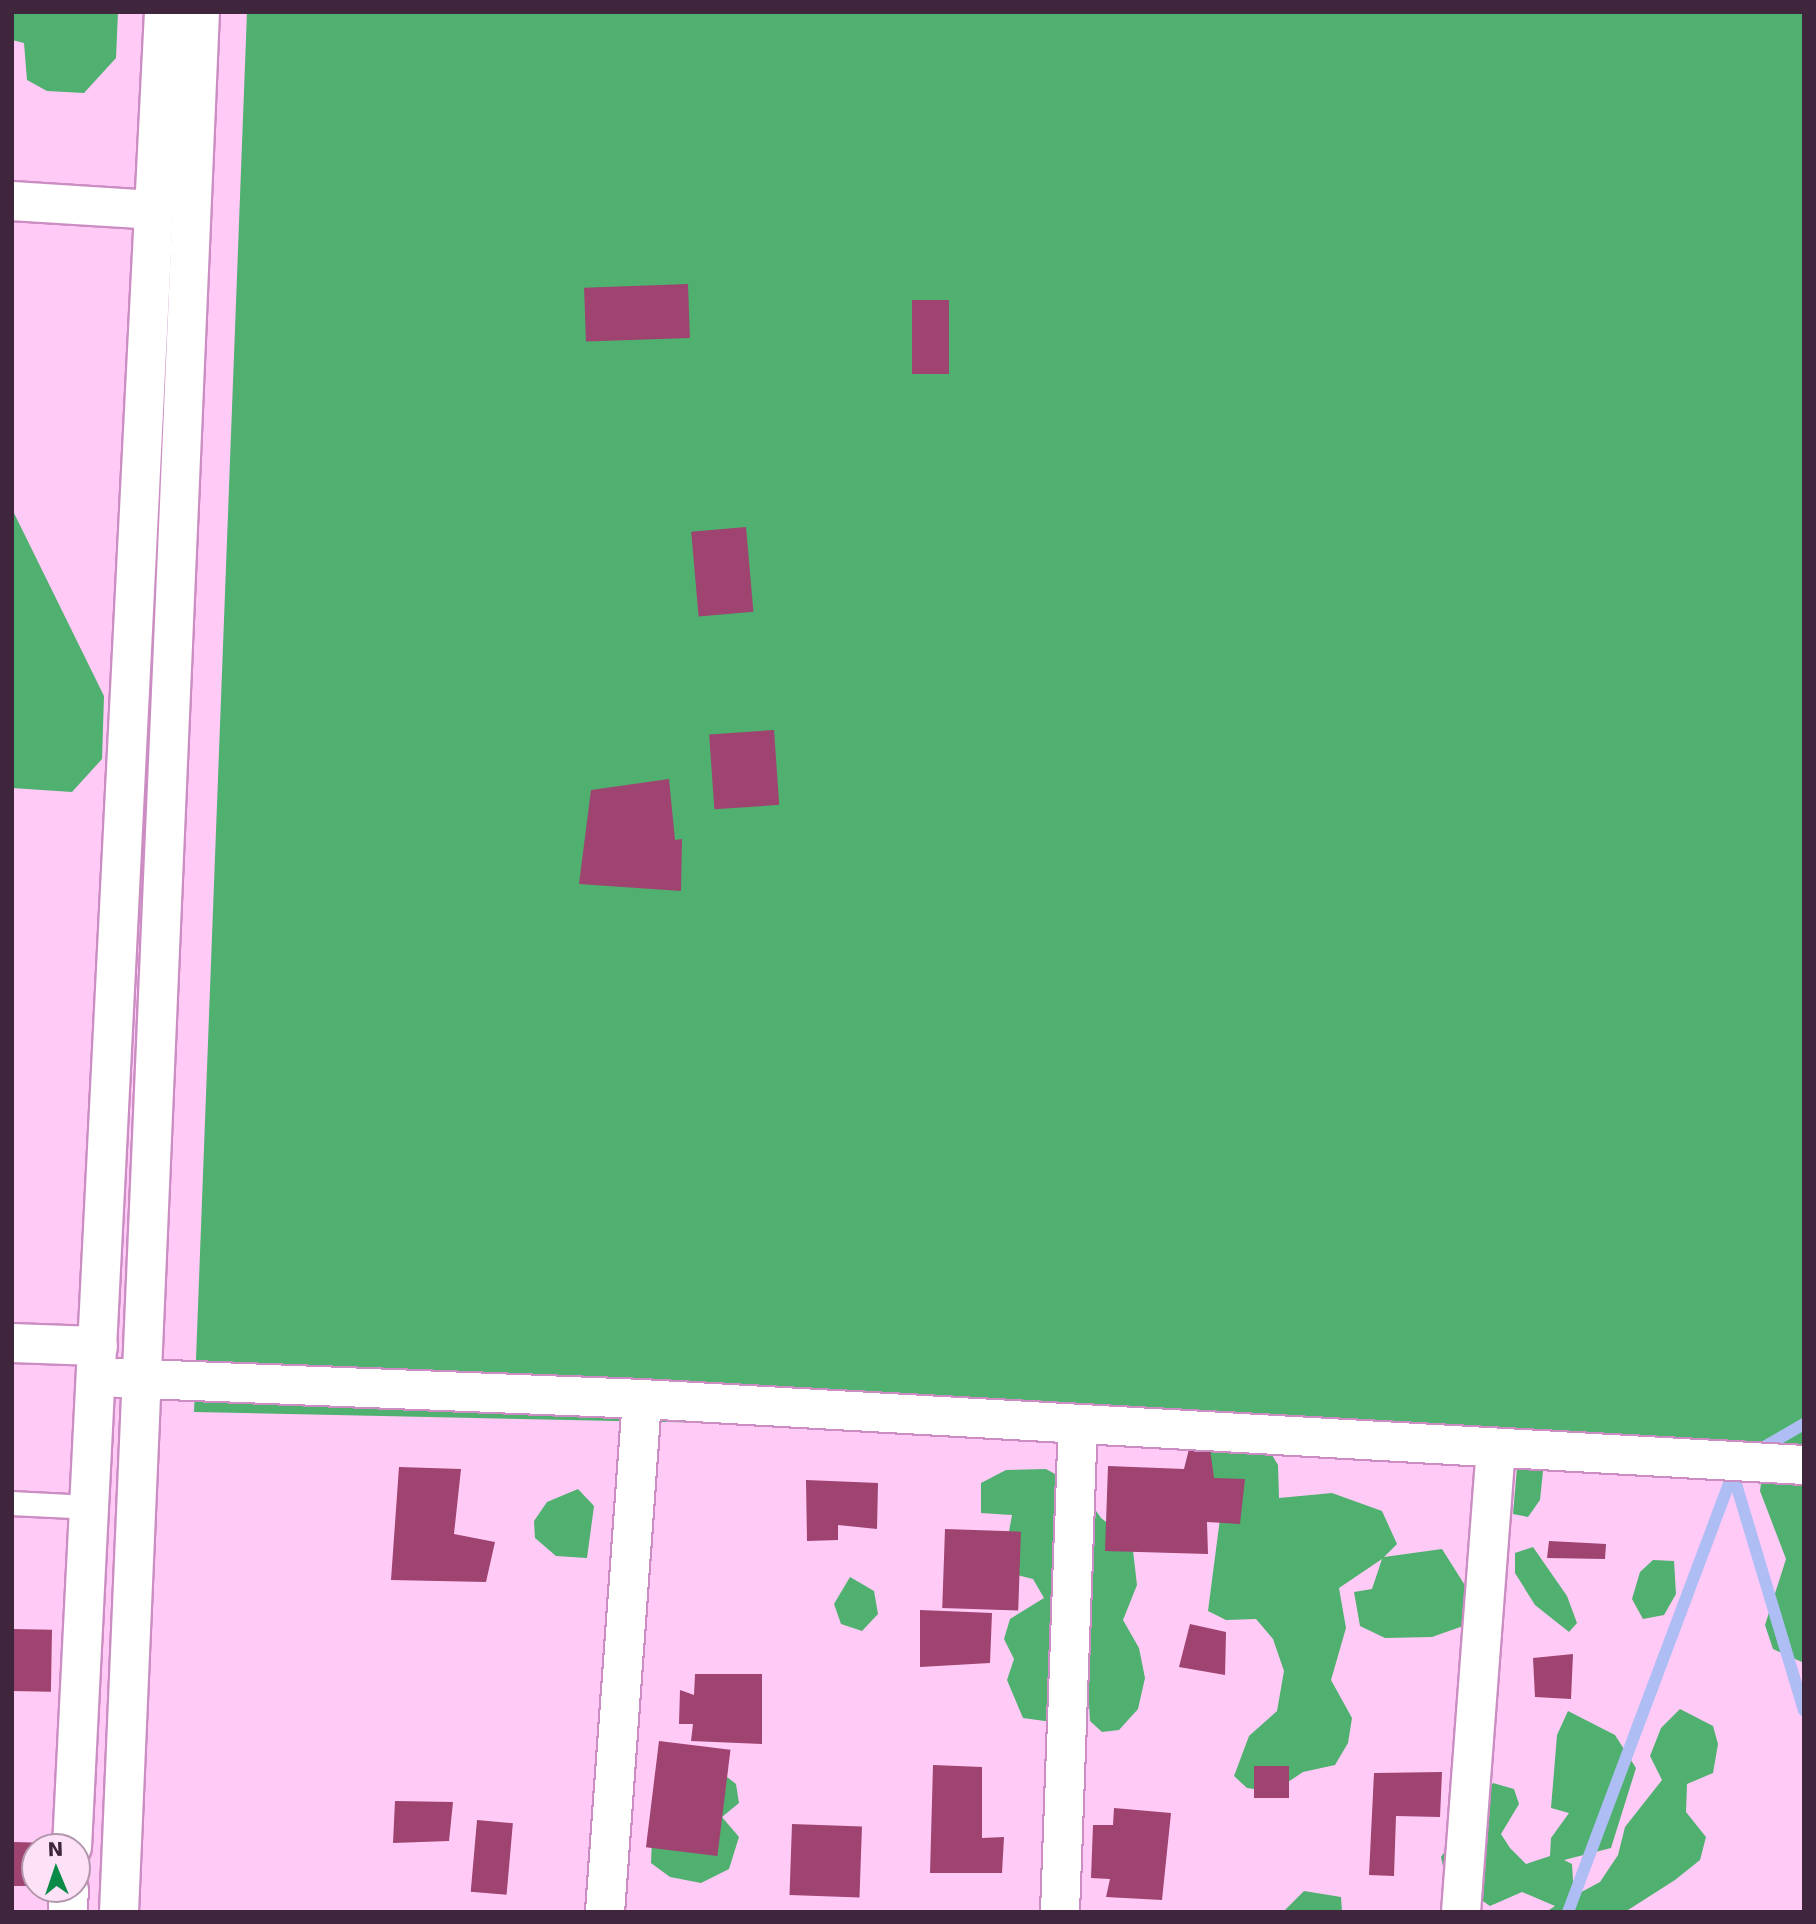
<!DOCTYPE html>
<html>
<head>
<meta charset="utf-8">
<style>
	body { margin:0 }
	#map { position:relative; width:1816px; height:1924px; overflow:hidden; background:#ffcaf6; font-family:"DejaVu Sans",sans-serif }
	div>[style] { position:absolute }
	.forest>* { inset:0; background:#50b06f }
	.stream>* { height:12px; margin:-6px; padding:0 6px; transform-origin:6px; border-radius:6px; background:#aebef5 }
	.building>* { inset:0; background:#9f4371; transform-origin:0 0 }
	.roads { filter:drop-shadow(2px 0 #cb8dc2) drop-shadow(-2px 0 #cb8dc2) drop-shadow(0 2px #cb8dc2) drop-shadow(0 -2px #cb8dc2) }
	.service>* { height:23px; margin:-11.5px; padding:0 11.5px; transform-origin:11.5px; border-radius:11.5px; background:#fff }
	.minor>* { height:38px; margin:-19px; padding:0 19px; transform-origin:19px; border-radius:19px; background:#fff }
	span { translate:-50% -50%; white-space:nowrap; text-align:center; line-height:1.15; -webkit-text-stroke:7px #fce1f7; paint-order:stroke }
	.frame { position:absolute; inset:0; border:14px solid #40263c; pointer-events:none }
	.north { position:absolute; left:21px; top:1833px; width:70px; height:70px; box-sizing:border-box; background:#fce1f7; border:2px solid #b196ac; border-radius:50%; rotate:358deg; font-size:19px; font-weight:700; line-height:28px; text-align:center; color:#40263c }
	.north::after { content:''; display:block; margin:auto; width:24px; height:32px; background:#098a46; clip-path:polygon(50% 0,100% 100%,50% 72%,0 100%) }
</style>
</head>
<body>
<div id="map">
	<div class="forest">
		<div style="clip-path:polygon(12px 12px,118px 12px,116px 58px,84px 93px,47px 91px,27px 80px,24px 43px,12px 40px)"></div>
		<div style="clip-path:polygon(247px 12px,1804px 12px,1804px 1663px,1773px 1649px,1765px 1625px,1786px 1559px,1760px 1491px,1766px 1446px,1266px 1445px,1278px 1465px,1279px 1498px,1332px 1493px,1382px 1511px,1397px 1544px,1384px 1557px,1442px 1549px,1466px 1587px,1466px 1625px,1432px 1637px,1385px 1638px,1360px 1626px,1354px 1592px,1372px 1589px,1382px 1559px,1339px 1588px,1346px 1628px,1331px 1680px,1352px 1718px,1348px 1743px,1335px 1765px,1303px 1772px,1273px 1792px,1247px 1788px,1234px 1776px,1249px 1736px,1277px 1711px,1284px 1671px,1273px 1639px,1256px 1619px,1226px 1620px,1208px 1611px,1222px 1503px,1186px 1465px,1230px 1434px,194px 1412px)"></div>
		<div style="clip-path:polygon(12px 509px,104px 696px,102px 759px,72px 792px,12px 788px)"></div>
		<div style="clip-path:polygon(1544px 1461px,1540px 1500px,1528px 1517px,1513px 1514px,1517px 1468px)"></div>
		<div style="clip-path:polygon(1046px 1469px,1080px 1488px,1101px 1518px,1132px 1542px,1137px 1585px,1123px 1620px,1139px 1648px,1145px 1678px,1138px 1709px,1119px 1730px,1102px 1732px,1090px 1721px,1089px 1704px,1071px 1705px,1052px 1722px,1023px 1718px,1007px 1680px,1014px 1659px,1004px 1639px,1010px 1619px,1044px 1598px,1033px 1579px,1013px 1574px,1006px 1548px,1012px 1515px,981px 1513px,981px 1483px,1006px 1470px)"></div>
		<div style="clip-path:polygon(578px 1489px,594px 1506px,587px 1558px,556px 1556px,535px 1538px,534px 1521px,547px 1502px)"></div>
		<div style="clip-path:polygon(1533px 1547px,1567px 1596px,1577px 1623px,1569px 1632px,1535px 1605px,1515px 1573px,1515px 1553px)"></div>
		<div style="clip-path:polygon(1653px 1560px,1674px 1561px,1676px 1594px,1664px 1615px,1643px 1619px,1632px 1599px,1640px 1572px)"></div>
		<div style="clip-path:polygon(850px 1577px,874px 1591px,878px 1614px,862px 1631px,841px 1624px,834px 1604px)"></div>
		<div style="clip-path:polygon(1680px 1709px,1713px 1726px,1718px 1744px,1713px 1773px,1687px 1784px,1686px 1812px,1706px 1837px,1700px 1860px,1675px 1880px,1628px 1910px,1546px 1912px,1555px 1906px,1522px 1892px,1490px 1906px,1445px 1875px,1441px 1857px,1493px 1783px,1514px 1789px,1519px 1804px,1501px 1834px,1510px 1848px,1526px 1864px,1550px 1856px,1551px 1838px,1569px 1813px,1551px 1808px,1557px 1735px,1568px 1711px,1615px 1735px,1636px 1768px,1611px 1848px,1564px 1860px,1572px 1864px,1574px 1896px,1600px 1882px,1618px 1855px,1625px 1827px,1662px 1780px,1650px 1756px,1661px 1728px)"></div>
		<div style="clip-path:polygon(718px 1770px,736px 1784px,739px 1803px,722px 1817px,739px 1837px,729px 1869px,701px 1883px,670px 1877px,651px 1863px,652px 1838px,675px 1805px)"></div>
		<div style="clip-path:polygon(1304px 1891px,1341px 1897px,1342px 1912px,1283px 1912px)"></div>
	</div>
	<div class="stream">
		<div style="left:1766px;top:1446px;width:44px;rotate:-30.1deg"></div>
		<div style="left:1733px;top:1474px;width:247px;rotate:73.3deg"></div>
		<div style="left:1568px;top:1912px;width:468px;rotate:-69.4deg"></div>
	</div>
	<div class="building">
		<div style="left:688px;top:284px;width:54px;height:104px;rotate:88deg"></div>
		<div style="left:912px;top:300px;width:37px;height:74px"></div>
		<div style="left:746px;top:527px;width:85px;height:55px;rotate:85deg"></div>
		<div style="left:774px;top:730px;width:75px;height:65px;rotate:86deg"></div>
		<div style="clip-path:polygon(669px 779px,675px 840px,682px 839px,681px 891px,579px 884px,591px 790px)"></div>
		<div style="clip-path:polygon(1189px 1449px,1210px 1449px,1214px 1478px,1245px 1479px,1240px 1524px,1207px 1522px,1208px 1554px,1105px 1551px,1108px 1466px,1184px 1469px)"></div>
		<div style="clip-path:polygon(399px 1467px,461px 1469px,454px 1534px,495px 1542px,486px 1582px,391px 1580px)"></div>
		<div style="clip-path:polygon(806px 1480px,878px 1483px,877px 1529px,838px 1525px,838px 1540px,807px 1541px)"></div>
		<div style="left:945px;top:1529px;width:76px;height:79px;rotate:2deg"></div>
		<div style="clip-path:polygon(1549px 1541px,1606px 1544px,1605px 1559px,1547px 1558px)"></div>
		<div style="clip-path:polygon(920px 1610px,992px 1613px,990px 1663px,920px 1667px)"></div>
		<div style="clip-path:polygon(1190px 1624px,1226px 1632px,1225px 1675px,1179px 1667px)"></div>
		<div style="left:12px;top:1629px;width:40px;height:62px;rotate:1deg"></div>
		<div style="clip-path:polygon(1573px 1654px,1571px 1699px,1535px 1697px,1533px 1658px)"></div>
		<div style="clip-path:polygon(695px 1674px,762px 1674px,762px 1744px,691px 1741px,693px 1724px,679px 1724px,680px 1690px,694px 1695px)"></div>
		<div style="left:659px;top:1741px;width:72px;height:107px;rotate:7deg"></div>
		<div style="clip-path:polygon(933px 1765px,982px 1767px,982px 1838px,1004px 1837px,1002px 1873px,930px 1873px)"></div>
		<div style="left:1254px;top:1766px;width:35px;height:32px"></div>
		<div style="clip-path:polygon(1442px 1772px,1440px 1817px,1396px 1816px,1394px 1876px,1369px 1875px,1374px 1773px)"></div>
		<div style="clip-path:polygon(395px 1801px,453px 1802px,449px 1841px,393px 1843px)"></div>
		<div style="clip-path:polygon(1114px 1808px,1171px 1813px,1162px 1900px,1106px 1897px,1110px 1879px,1091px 1878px,1093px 1825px,1113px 1825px)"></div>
		<div style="left:477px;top:1820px;width:36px;height:72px;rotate:5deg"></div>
		<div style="left:792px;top:1824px;width:70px;height:71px;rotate:2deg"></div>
		<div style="clip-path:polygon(14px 1842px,49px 1843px,35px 1847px,35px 1886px,12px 1886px)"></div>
	</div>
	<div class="roads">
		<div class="service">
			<div style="left:12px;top:1503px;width:80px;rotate:2.9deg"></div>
		</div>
		<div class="minor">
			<div style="left:12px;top:201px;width:142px;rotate:3.6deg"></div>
			<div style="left:12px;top:1343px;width:86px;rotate:2deg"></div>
			<div style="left:118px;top:1378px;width:524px;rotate:2.29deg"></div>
			<div style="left:642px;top:1399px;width:1164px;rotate:3.25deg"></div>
			<div style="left:72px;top:1847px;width:1837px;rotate:-87.13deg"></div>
			<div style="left:68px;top:1912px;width:23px;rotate:-88deg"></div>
			<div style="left:119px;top:1912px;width:1902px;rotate:-87.56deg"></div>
			<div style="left:605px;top:1912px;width:514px;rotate:-85.87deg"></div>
			<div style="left:1060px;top:1912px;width:486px;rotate:-87.9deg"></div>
			<div style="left:1461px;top:1912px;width:465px;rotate:-85.7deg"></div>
		</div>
	</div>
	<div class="frame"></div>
	<div class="north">N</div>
</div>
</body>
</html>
